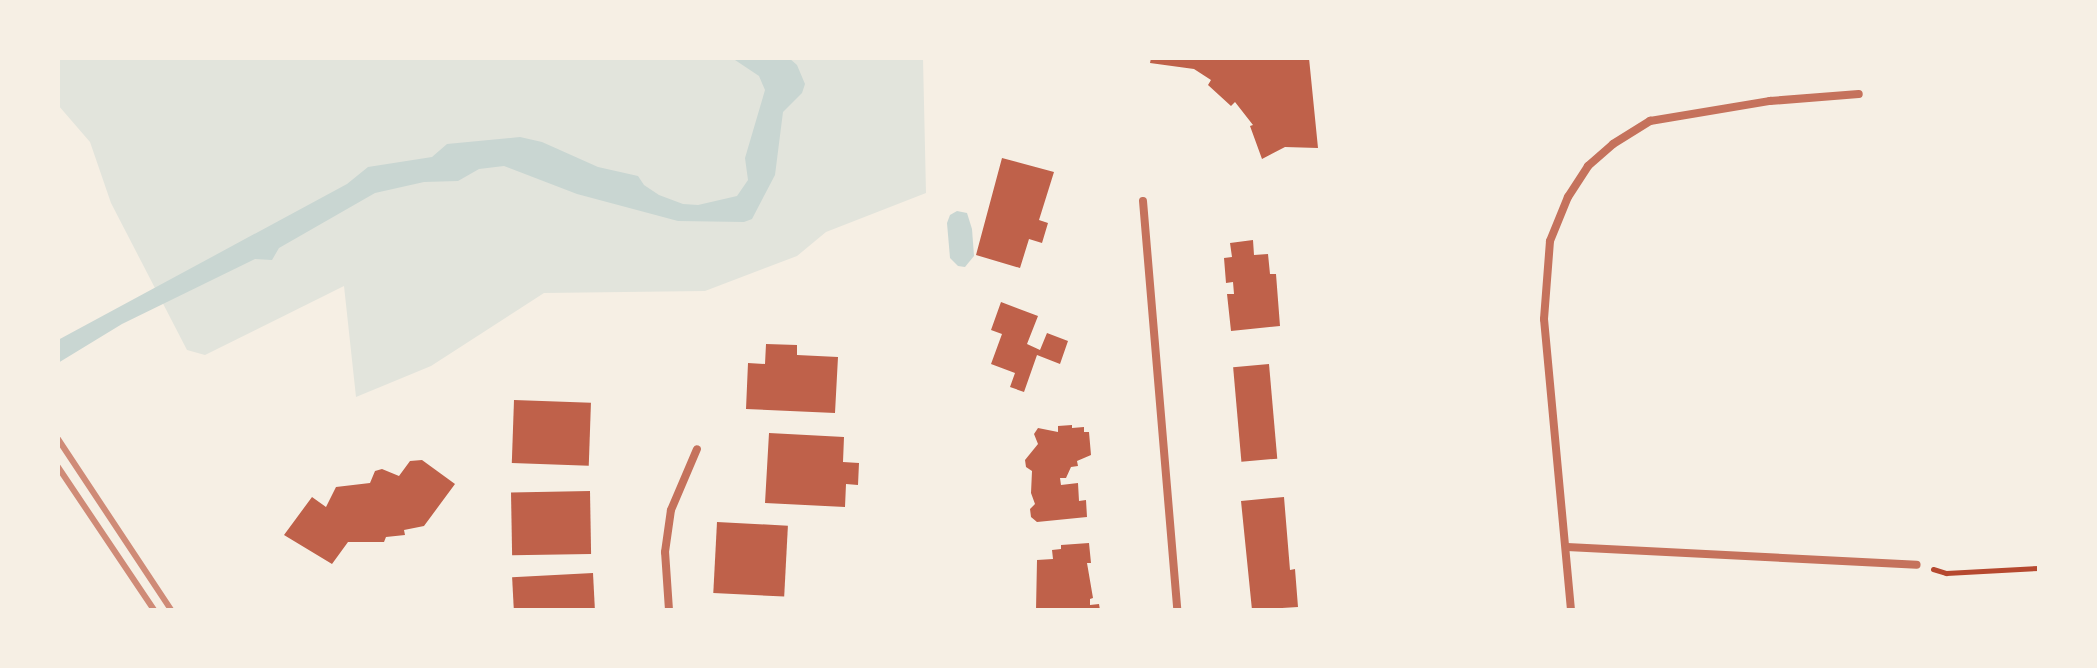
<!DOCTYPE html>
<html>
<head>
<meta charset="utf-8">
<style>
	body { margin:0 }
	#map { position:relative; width:2097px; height:668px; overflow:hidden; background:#f6efe4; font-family:Rubik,sans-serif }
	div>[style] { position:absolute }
	.green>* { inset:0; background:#e2e4dc }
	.water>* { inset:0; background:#c9d6d2 }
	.building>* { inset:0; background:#bf614a; transform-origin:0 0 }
	.path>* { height:5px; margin:-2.5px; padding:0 2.5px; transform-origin:2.5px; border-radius:2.5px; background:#b5482f }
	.minor>* { height:8px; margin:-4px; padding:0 4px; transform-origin:4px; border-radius:4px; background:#c5725c }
	.rail>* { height:6px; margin:-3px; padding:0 3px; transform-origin:3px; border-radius:3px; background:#cf8b77 }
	span { translate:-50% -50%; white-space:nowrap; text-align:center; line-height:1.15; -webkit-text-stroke:8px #f6efe4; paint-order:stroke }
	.frame { position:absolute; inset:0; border:60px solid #f6efe4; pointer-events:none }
</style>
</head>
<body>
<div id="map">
	<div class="green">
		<div style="clip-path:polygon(58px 58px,923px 58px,926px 193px,826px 232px,797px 256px,705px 291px,544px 293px,431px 366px,356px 397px,344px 286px,205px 355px,187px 350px,111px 203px,90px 142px,58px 105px)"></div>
	</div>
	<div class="water">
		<div style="clip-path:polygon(732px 58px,789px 58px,797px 65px,805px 84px,802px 93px,783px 112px,775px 175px,752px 219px,744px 222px,678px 221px,577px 194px,504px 166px,479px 169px,458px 181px,424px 182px,375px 193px,279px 248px,272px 260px,255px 259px,122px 324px,58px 363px,58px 340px,347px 184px,368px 167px,432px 157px,447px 144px,520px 137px,542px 142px,598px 167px,638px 176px,644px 185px,659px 195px,683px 204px,698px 205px,737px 196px,748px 180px,745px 158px,765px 90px,759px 76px)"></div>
		<div style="clip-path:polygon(957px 211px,967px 213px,972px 229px,974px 256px,965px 267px,958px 266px,950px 258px,947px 223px,950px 215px)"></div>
	</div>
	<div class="building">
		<div style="clip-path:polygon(1151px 58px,1309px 58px,1318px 148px,1285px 147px,1262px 159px,1250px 126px,1253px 125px,1235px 102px,1231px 106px,1208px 85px,1211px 80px,1194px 69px,1150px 63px)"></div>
		<div style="clip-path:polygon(1002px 158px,1054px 172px,1039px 220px,1048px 223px,1042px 243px,1029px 239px,1020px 268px,976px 255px)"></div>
		<div style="clip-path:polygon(1253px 240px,1254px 255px,1268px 254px,1270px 274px,1276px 274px,1280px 326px,1231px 331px,1227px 294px,1234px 294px,1233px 282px,1226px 283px,1224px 258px,1232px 257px,1230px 243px)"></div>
		<div style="clip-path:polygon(1001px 302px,1038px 316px,1027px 344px,1040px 350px,1047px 333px,1068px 341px,1060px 364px,1037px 355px,1024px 392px,1010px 387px,1015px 373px,991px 364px,1002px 334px,991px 330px)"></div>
		<div style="clip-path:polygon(766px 344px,797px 345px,797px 355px,838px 357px,835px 413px,746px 409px,748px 363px,765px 364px)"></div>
		<div style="left:1269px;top:364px;width:95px;height:36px;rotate:85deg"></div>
		<div style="left:514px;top:400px;width:77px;height:63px;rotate:2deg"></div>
		<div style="clip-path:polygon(1072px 425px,1072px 428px,1084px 427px,1084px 432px,1089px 432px,1091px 455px,1077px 461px,1078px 466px,1071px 467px,1066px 478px,1060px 478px,1061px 485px,1078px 483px,1079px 501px,1086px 500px,1087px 517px,1037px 522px,1031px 517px,1030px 509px,1035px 504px,1031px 493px,1032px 471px,1026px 467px,1025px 460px,1038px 444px,1034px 434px,1038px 428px,1058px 432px,1058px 426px)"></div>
		<div style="clip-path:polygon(769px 433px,844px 437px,843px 462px,859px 463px,858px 485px,846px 484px,845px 507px,765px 503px)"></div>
		<div style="clip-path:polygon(422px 460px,455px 484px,424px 526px,404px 530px,405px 535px,386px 537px,384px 542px,348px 542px,332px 564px,284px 535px,312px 497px,326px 507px,336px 487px,370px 483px,375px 471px,382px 469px,399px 476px,410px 461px)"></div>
		<div style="left:590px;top:491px;width:63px;height:79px;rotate:89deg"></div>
		<div style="clip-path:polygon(1284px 497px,1290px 570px,1295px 569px,1298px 607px,1252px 610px,1241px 501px)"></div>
		<div style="left:717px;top:522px;width:71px;height:71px;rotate:3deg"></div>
		<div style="clip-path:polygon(1089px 543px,1091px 563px,1087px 563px,1093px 598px,1090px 599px,1090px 605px,1099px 604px,1100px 610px,1036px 610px,1037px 560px,1053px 559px,1052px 550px,1061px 549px,1061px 545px)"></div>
		<div style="left:593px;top:573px;width:37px;height:81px;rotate:87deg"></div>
	</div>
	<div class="path">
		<div style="left:1933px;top:569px;width:14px;rotate:17deg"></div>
		<div style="left:1946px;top:573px;width:93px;rotate:-3.1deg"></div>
	</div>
	<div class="minor">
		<div style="left:1143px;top:201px;width:410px;rotate:85.2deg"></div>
		<div style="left:1567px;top:547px;width:350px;rotate:2.9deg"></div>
		<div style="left:669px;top:610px;width:58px;rotate:-93.9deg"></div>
		<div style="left:665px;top:552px;width:42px;rotate:-81.9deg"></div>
		<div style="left:671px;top:510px;width:66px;rotate:-66.9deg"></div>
		<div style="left:1571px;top:610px;width:292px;rotate:-95.3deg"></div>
		<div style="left:1544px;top:319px;width:78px;rotate:-85.6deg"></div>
		<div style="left:1550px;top:241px;width:48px;rotate:-67.8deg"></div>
		<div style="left:1568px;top:197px;width:37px;rotate:-57deg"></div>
		<div style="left:1588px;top:166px;width:33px;rotate:-41deg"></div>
		<div style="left:1613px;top:144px;width:44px;rotate:-31.9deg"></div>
		<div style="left:1650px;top:121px;width:122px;rotate:-9.5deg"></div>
		<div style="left:1770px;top:101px;width:89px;rotate:-4.5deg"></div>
	</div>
	<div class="rail">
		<div style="left:58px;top:439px;width:205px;rotate:56.5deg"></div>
		<div style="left:58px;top:467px;width:172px;rotate:56.1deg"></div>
	</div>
	<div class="frame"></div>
</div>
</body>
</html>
